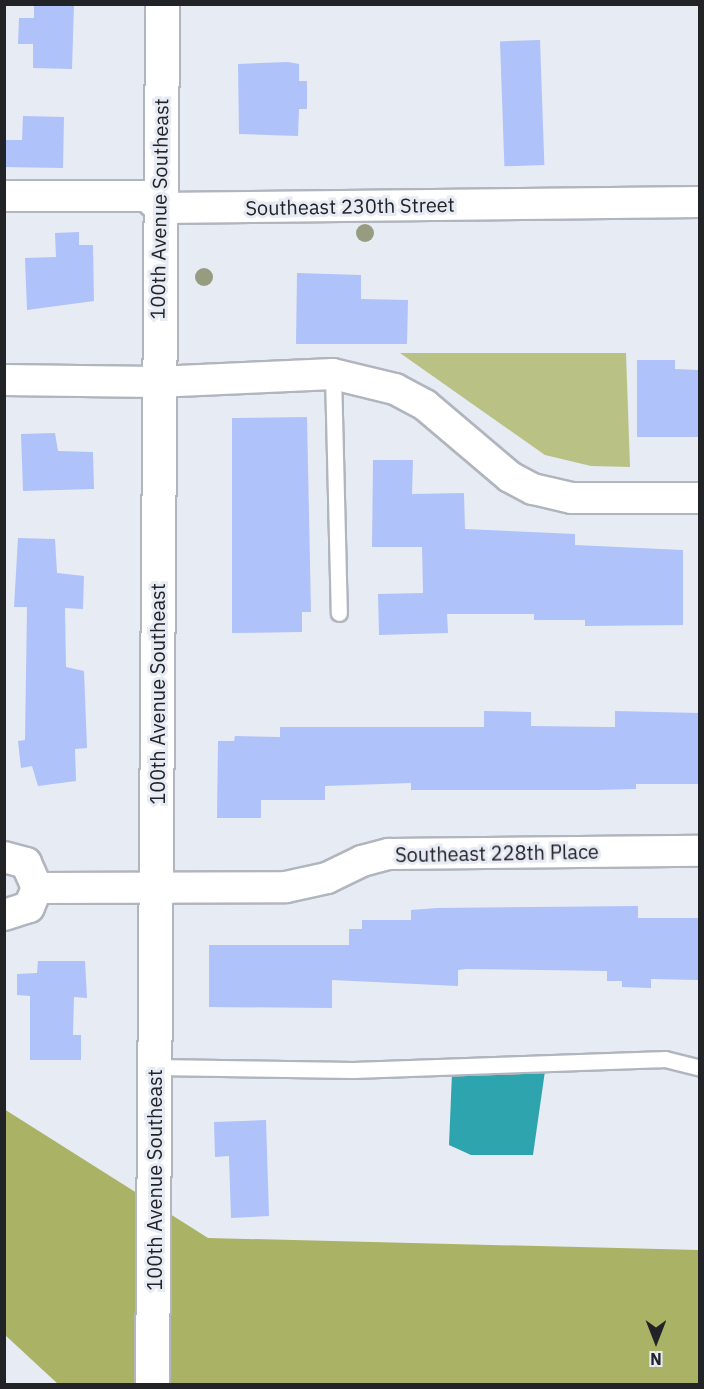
<!DOCTYPE html>
<html>
<head>
<meta charset="utf-8">
<style>
	body { margin:0 }
	#map { position:relative; width:704px; height:1389px; overflow:hidden; background:#e7ebf4; font-family:"IBM Plex Sans",sans-serif }
	div>[style] { position:absolute }
	.green>* { inset:0; background:#bac185 }
	.forest>* { inset:0; background:#aab265 }
	.water>* { inset:0; background:#2ea4ae }
	.building>* { inset:0; background:#afc2f9; transform-origin:0 0 }
	.roads { filter:drop-shadow(2px 0 #b1b5be) drop-shadow(-2px 0 #b1b5be) drop-shadow(0 2px #b1b5be) drop-shadow(0 -2px #b1b5be) }
	.lane>* { height:15px; margin:-7.5px; padding:0 7.5px; transform-origin:7.5px; border-radius:7.5px; background:#fff }
	.street>* { height:30px; margin:-15px; padding:0 15px; transform-origin:15px; border-radius:15px; background:#fff }
	.secondary>* { height:33px; margin:-16.5px; padding:0 16.5px; transform-origin:16.5px; border-radius:16.5px; background:#fff }
	.trees>* { width:18px; height:18px; margin:-9px; border-radius:50%; background:#979c81 }
	span { translate:-50% -50%; white-space:nowrap; text-align:center; line-height:1.15; -webkit-text-stroke:6px #e7ebf4; paint-order:stroke }
	.street-label { font-size:20px; color:#222326 }
	.frame { position:absolute; inset:0; border:6px solid #222326; pointer-events:none }
	.north { position:absolute; left:626px; top:1311px; width:60px; height:60px; -webkit-text-stroke:4px #e7ebf4; paint-order:stroke; rotate:180deg; font-size:16px; font-weight:700; line-height:24px; text-align:center; color:#222326 }
	.north::after { content:''; display:block; margin:auto; width:21px; height:27px; background:#222326; clip-path:polygon(50% 0,100% 100%,50% 72%,0 100%) }
</style>
</head>
<body>
<div id="map">
	<div class="green">
		<div style="clip-path:polygon(400px 353px,626px 353px,630px 467px,591px 466px,545px 455px)"></div>
	</div>
	<div class="forest">
		<div style="clip-path:polygon(4px 1109px,208px 1238px,699px 1250px,699px 1384px,58px 1384px,5px 1335px)"></div>
	</div>
	<div class="water">
		<div style="clip-path:polygon(545px 1071px,533px 1155px,471px 1155px,449px 1145px,452px 1073px)"></div>
	</div>
	<div class="building">
		<div style="clip-path:polygon(34px 4px,74px 4px,72px 69px,33px 68px,33px 44px,18px 44px,19px 18px,34px 18px)"></div>
		<div style="left:540px;top:40px;width:125px;height:40px;rotate:88deg"></div>
		<div style="clip-path:polygon(288px 62px,299px 64px,299px 81px,307px 81px,307px 109px,299px 109px,298px 136px,239px 134px,238px 64px)"></div>
		<div style="clip-path:polygon(23px 116px,64px 117px,63px 168px,4px 167px,4px 140px,22px 140px)"></div>
		<div style="clip-path:polygon(79px 232px,79px 245px,93px 245px,94px 301px,27px 310px,25px 258px,56px 257px,55px 233px)"></div>
		<div style="clip-path:polygon(297px 273px,361px 275px,361px 299px,408px 300px,407px 344px,296px 344px)"></div>
		<div style="clip-path:polygon(637px 360px,675px 360px,675px 369px,699px 370px,699px 437px,637px 437px)"></div>
		<div style="clip-path:polygon(307px 417px,311px 612px,302px 612px,302px 632px,232px 633px,232px 418px)"></div>
		<div style="clip-path:polygon(55px 433px,58px 451px,93px 452px,94px 489px,23px 491px,21px 434px)"></div>
		<div style="clip-path:polygon(373px 460px,413px 460px,412px 494px,464px 493px,465px 529px,575px 534px,575px 545px,683px 550px,683px 625px,585px 626px,585px 620px,534px 620px,534px 614px,447px 614px,448px 633px,379px 635px,378px 594px,423px 593px,422px 547px,372px 547px)"></div>
		<div style="clip-path:polygon(18px 538px,55px 539px,57px 573px,84px 576px,83px 609px,65px 608px,66px 667px,84px 671px,87px 748px,75px 749px,76px 781px,38px 786px,32px 766px,21px 768px,18px 741px,25px 740px,27px 607px,14px 607px)"></div>
		<div style="clip-path:polygon(484px 711px,531px 712px,531px 726px,606px 727px,615px 727px,615px 711px,699px 713px,699px 784px,636px 784px,636px 789px,596px 790px,411px 790px,411px 783px,325px 786px,325px 800px,261px 800px,261px 818px,217px 818px,218px 741px,234px 741px,235px 736px,280px 737px,280px 727px,484px 727px)"></div>
		<div style="clip-path:polygon(638px 906px,638px 918px,699px 918px,699px 980px,651px 979px,651px 988px,622px 987px,622px 981px,607px 981px,607px 971px,466px 969px,458px 970px,458px 986px,332px 980px,332px 1008px,209px 1007px,209px 945px,349px 945px,349px 929px,362px 929px,362px 920px,411px 920px,411px 910px,437px 908px)"></div>
		<div style="clip-path:polygon(38px 961px,85px 961px,87px 998px,74px 997px,73px 1035px,81px 1035px,81px 1060px,30px 1060px,30px 996px,17px 995px,17px 974px,37px 973px)"></div>
		<div style="clip-path:polygon(266px 1120px,269px 1216px,231px 1218px,229px 1156px,215px 1157px,214px 1122px)"></div>
	</div>
	<div class="roads">
		<div class="lane">
			<div style="left:333px;top:374px;width:239px;rotate:88.6deg"></div>
			<div style="left:155px;top:1067px;width:198px;rotate:0.9deg"></div>
			<div style="left:353px;top:1070px;width:312px;rotate:-2deg"></div>
			<div style="left:665px;top:1059px;width:36px;rotate:14deg"></div>
		</div>
		<div class="street">
			<div style="left:4px;top:196px;width:143px"></div>
			<div style="left:147px;top:196px;width:18px;rotate:43deg"></div>
			<div style="left:160px;top:208px;width:540px;rotate:-0.64deg"></div>
			<div style="left:4px;top:380px;width:152px;rotate:0.8deg"></div>
			<div style="left:156px;top:382px;width:177px;rotate:-2.6deg"></div>
			<div style="left:333px;top:374px;width:64px;rotate:13.6deg"></div>
			<div style="left:395px;top:389px;width:34px;rotate:28deg"></div>
			<div style="left:425px;top:405px;width:111px;rotate:40.3deg"></div>
			<div style="left:510px;top:477px;width:26px;rotate:28deg"></div>
			<div style="left:533px;top:489px;width:39px;rotate:13deg"></div>
			<div style="left:571px;top:498px;width:129px"></div>
			<div style="left:4px;top:857px;width:23px;rotate:15deg"></div>
			<div style="left:26px;top:863px;width:27px;rotate:66deg"></div>
			<div style="left:37px;top:888px;width:21px;rotate:113deg"></div>
			<div style="left:29px;top:907px;width:26px;rotate:162deg"></div>
			<div style="left:37px;top:888px;width:249px;rotate:-0.2deg"></div>
			<div style="left:286px;top:887px;width:42px;rotate:-12.4deg"></div>
			<div style="left:327px;top:878px;width:39px;rotate:-26deg"></div>
			<div style="left:362px;top:861px;width:28px;rotate:-15deg"></div>
			<div style="left:389px;top:854px;width:311px;rotate:-0.6deg"></div>
		</div>
		<div class="secondary">
			<div style="left:152px;top:1384px;width:1380px;rotate:-89.58deg"></div>
		</div>
	</div>
	<div class="trees">
		<div style="left:365px;top:233px"></div>
		<div style="left:204px;top:277px"></div>
	</div>
	<div class="street-label">
		<span style="left:350px;top:206px;rotate:-1deg">Southeast 230th Street</span>
		<span style="left:159px;top:209px;rotate:-89deg">100th Avenue Southeast</span>
		<span style="left:157px;top:694px;rotate:-90deg">100th Avenue Southeast</span>
		<span style="left:497px;top:853px;rotate:-1deg">Southeast 228th Place</span>
		<span style="left:154px;top:1180px;rotate:-90deg">100th Avenue Southeast</span>
	</div>
	<div class="frame"></div>
	<div class="north">N</div>
</div>
</body>
</html>
